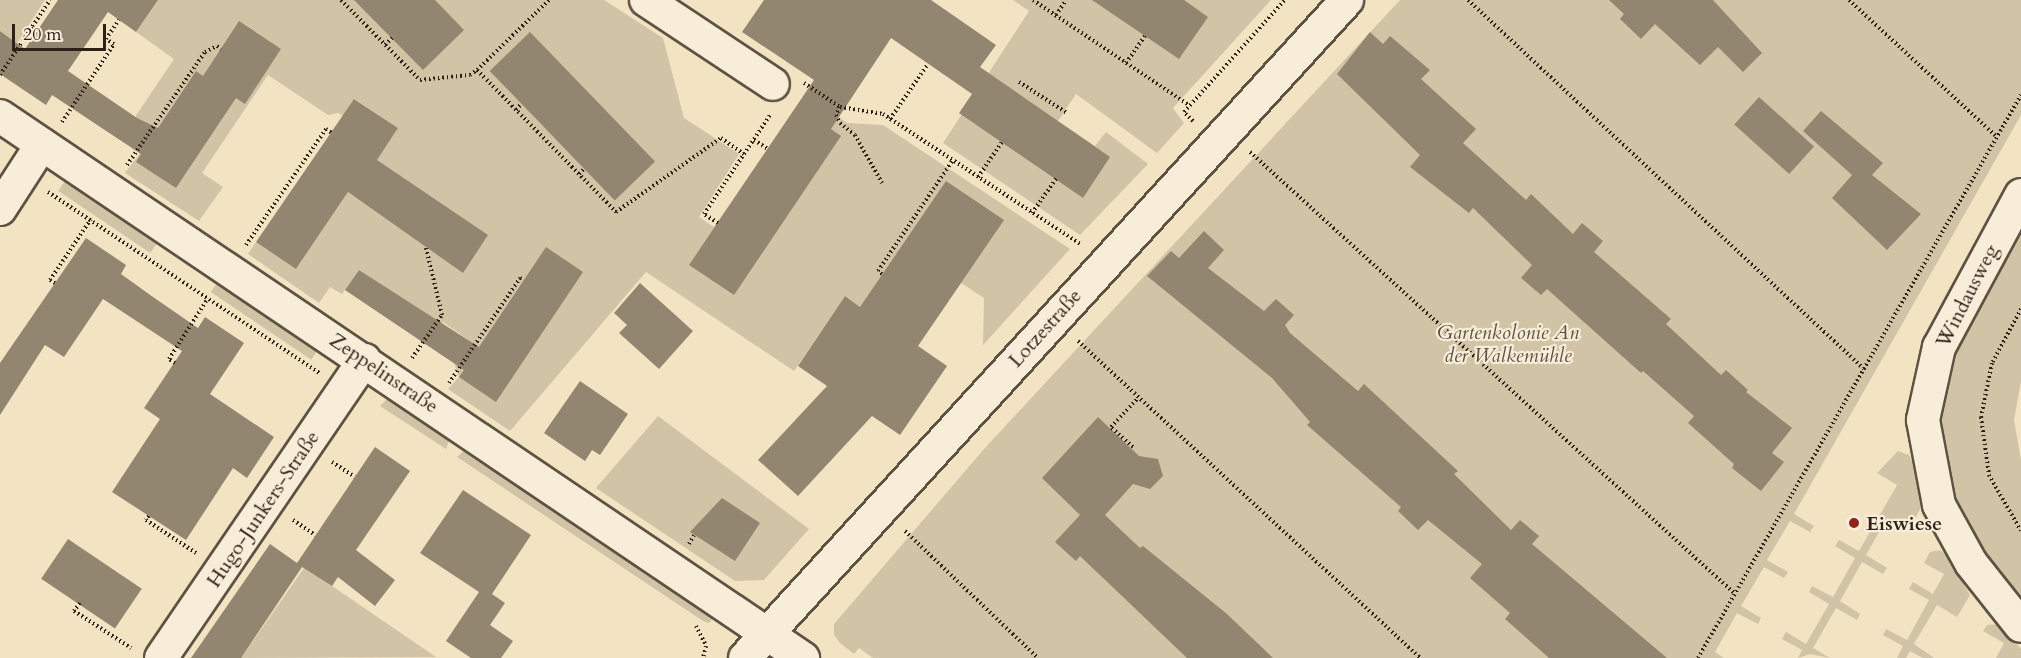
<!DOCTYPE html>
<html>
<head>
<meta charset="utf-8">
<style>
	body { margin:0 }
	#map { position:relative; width:2021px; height:658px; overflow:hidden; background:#f2e4c3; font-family:Cardo,serif }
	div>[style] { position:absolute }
	.green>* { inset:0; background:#d1c3a6; transform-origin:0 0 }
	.building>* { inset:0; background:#938670; transform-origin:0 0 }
	.path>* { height:4px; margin-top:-2px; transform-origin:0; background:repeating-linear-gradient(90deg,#2d2117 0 1.5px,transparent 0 4.5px) }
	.roads { filter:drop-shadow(2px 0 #5e5242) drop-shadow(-2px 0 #5e5242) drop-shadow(0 2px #5e5242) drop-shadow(0 -2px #5e5242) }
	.minor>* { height:32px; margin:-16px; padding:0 16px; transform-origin:16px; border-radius:16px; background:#f7edd8 }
	.dots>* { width:16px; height:16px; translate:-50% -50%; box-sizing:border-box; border:3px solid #f7edd8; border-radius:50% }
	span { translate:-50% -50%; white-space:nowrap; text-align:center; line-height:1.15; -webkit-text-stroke:4.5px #f7edd8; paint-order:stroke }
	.street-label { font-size:20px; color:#2d2117 }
	.park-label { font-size:20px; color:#5e5242; font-style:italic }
	.poi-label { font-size:20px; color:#2d2117; font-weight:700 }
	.left { translate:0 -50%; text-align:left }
	.scale { position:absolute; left:12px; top:24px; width:94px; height:27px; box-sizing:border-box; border:3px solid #2d2117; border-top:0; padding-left:8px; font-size:18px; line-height:21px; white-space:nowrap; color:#2d2117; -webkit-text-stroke:4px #f7edd8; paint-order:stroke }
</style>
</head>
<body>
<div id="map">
	<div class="green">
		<div style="clip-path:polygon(0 0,45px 0,17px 43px,0 31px)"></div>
		<div style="clip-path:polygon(158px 0,604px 0,663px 38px,684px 118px,739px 154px,699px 217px,714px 227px,805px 94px,847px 123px,883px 125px,1070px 249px,983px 345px,984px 298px,961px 283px,860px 307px,845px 296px,794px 371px,646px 272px,510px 431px,448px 389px,459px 377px,454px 363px,470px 341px,443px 322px,426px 345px,380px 284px,359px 270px,342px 294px,330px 287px,319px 303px,248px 254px,256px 242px,297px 268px,348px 192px,353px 196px,398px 128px,355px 99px,343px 116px,338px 113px,328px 115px,268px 75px,202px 173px,223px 187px,199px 221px,125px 173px,156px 132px,135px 117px,174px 59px,136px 32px)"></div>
		<div style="clip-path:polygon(1013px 0,1271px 0,1173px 108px,1184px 123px,1157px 153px,1076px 94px,1058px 121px,1095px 146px,1106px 132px,1148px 164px,1080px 235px,943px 143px,1029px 11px)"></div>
		<div style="clip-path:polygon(1400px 0,2021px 0,2021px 115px,1794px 514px,1814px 526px,1810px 532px,1790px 521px,1767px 560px,1788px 572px,1784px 578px,1764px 567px,1741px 606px,1761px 618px,1758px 624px,1737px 613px,1715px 652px,1724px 658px,873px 658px,859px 648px,854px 654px,840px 643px,834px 635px,834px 624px,984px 449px)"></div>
		<div style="left:65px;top:181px;width:111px;height:12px;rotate:34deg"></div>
		<div style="clip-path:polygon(2021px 228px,2021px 381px,2014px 420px,2021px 460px,2021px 603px,1971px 536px,1955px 504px,1942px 446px,1942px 414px,1949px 365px,1959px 336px)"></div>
		<div style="left:217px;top:283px;width:121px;height:11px;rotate:34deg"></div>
		<div style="clip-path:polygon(389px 397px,450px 438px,446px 449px,380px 406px)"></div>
		<div style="clip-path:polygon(658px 416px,809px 529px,764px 580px,735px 581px,596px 488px)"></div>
		<div style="clip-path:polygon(466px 449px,706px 609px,714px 617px,709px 623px,703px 621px,457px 457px)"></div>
		<div style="clip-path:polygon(1898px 451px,1909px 455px,1913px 463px,1923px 504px,1909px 529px,1887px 518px,1866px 555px,1887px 568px,1883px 574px,1862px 562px,1840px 601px,1860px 614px,1857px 620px,1836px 608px,1813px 648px,1830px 658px,1810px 654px,1798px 658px,1802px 650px,1782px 639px,1786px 632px,1806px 644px,1829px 604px,1809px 592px,1812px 586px,1833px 597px,1855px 558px,1835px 546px,1839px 540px,1859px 551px,1897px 485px,1877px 473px)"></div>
		<div style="clip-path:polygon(1940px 550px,1947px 555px,1970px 595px,1957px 617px,1937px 605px,1914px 644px,1934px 658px,1923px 658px,1910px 651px,1906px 658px,1897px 658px,1903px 646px,1883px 635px,1886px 629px,1907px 640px,1929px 600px,1909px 589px,1913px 582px,1933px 594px,1944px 574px,1924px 563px,1930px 552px)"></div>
		<div style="clip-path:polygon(304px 568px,332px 586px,436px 657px,241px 658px)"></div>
		<div style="clip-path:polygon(1999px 624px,2021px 649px,2021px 658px,1996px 658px,2004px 643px,1983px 631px,1987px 625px)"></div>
	</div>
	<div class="building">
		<div style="clip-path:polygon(58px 0,158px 0,136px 32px,108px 12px,68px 71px,137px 118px,158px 128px,196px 71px,203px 76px,239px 21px,281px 49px,245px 104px,236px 98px,176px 188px,136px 162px,141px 154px,52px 95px,46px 105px,0 74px,0 31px,25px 49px)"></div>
		<div style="clip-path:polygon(354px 0,435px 0,464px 30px,423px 70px)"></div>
		<div style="clip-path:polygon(764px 0,931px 0,996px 45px,980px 67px,1110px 157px,1083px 198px,959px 113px,972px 94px,891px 38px,831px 129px,841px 136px,734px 295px,689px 265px,814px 80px,742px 32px)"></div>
		<div style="clip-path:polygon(1092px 0,1184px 0,1208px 17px,1179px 59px)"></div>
		<div style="clip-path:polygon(1609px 0,1713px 0,1762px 53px,1743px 72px,1718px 47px,1700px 65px,1655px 24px,1641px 39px,1620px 19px,1624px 14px)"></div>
		<div style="left:530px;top:32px;width:180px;height:56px;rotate:46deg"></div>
		<div style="clip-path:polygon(1370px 32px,1383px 44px,1390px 36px,1430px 70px,1421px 79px,1476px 129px,1463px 143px,1526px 200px,1531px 194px,1573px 234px,1582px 223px,1603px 241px,1594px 252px,1671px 319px,1666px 324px,1721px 375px,1726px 370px,1748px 390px,1746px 392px,1792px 428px,1772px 453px,1784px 462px,1761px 491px,1732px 468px,1734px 464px,1688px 423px,1694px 416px,1643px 371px,1641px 373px,1547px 289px,1541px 295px,1521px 278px,1532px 265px,1473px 208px,1469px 213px,1410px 167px,1420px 155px,1337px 74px)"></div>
		<div style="left:1759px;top:97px;width:74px;height:37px;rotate:42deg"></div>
		<div style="clip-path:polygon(354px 99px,398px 128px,377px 160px,488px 235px,463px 273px,348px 192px,296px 269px,256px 242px)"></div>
		<div style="clip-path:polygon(1821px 111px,1883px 163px,1872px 175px,1921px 214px,1887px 250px,1832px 198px,1852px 175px,1803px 131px)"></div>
		<div style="clip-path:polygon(946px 181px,1004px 220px,918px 346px,947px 366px,900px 435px,872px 416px,798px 496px,758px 460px,827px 386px,798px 366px,845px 296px,860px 307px)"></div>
		<div style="clip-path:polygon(1204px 231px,1224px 250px,1208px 268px,1264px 311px,1276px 299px,1294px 315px,1285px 325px,1290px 333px,1358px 391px,1364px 384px,1458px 471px,1454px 474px,1511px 530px,1520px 520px,1539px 536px,1532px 544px,1667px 658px,1549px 658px,1505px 619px,1510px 613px,1470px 578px,1482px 564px,1428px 520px,1418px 530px,1398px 511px,1401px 507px,1307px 425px,1310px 422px,1272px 378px,1147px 276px,1171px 251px,1179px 258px)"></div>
		<div style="clip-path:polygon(86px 238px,126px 265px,121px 274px,153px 297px,198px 328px,205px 317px,244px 343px,210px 394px,274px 437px,247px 478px,233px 468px,186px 540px,112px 492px,160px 419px,144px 408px,182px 351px,103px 299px,64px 357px,45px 345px,0 415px,0 363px)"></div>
		<div style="clip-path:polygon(546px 247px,583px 272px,496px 402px,459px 377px,464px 370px,345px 290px,359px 270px,479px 347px)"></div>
		<div style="clip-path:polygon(640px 283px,693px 331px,659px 369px,619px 333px,627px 325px,614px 313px)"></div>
		<div style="clip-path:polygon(580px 381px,628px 414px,600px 455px,592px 450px,585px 461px,544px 433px)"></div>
		<div style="clip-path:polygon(1098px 417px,1139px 456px,1158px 459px,1163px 476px,1150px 489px,1133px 484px,1105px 515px,1140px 548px,1143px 546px,1227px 614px,1273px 658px,1187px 658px,1080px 556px,1076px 561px,1055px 542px,1080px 515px,1042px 478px)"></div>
		<div style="clip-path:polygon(375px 447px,410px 471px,356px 550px,395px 580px,375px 606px,338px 577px,332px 586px,302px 567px,241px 658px,191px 658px,270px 544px,297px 563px)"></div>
		<div style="clip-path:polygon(463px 490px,531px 535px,492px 594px,505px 603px,490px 625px,513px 641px,501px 658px,471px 658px,446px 641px,479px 592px,420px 553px)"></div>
		<div style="clip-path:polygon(722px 498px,760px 523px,735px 561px,690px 532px)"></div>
		<div style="left:68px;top:539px;width:89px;height:48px;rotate:34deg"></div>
	</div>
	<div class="path">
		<div style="left:341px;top:0;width:112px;rotate:45.4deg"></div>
		<div style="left:420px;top:80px;width:50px;rotate:-5.7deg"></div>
		<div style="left:470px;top:75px;width:9px;rotate:-36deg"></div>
		<div style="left:549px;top:0;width:100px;rotate:135.8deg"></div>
		<div style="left:477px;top:70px;width:199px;rotate:45.6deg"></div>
		<div style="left:616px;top:212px;width:128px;rotate:-35.2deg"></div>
		<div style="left:721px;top:138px;width:28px;rotate:35deg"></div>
		<div style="left:1033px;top:0;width:189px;rotate:34deg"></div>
		<div style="left:1468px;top:0;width:541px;rotate:42.98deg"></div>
		<div style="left:1849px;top:0;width:202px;rotate:42.8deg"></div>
		<div style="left:1056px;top:15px;width:18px;rotate:-56deg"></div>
		<div style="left:31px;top:28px;width:6px;rotate:39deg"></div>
		<div style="left:385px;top:45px;width:10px;rotate:-45deg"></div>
		<div style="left:1126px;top:63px;width:33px;rotate:-55deg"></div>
		<div style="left:0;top:75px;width:90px;rotate:-56.3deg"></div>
		<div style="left:1019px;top:82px;width:57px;rotate:32.9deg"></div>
		<div style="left:804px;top:83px;width:43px;rotate:33.7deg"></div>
		<div style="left:840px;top:107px;width:44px;rotate:9.2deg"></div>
		<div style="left:883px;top:114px;width:236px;rotate:33.4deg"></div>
		<div style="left:840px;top:107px;width:9px;rotate:117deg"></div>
		<div style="left:836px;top:115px;width:9px;rotate:63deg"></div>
		<div style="left:840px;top:123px;width:19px;rotate:39deg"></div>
		<div style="left:855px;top:135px;width:55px;rotate:60.6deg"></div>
		<div style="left:516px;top:110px;width:8px;rotate:-50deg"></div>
		<div style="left:890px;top:119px;width:67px;rotate:-55.4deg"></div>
		<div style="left:1193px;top:121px;width:13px;rotate:-135deg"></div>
		<div style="left:1184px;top:112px;width:151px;rotate:-48deg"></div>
		<div style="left:62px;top:122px;width:94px;rotate:-56.3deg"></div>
		<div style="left:114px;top:44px;width:9px;rotate:-148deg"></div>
		<div style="left:106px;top:39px;width:23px;rotate:-56deg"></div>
		<div style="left:754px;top:140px;width:17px;rotate:33deg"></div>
		<div style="left:1250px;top:152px;width:656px;rotate:42.34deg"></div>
		<div style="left:127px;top:165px;width:137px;rotate:-55.4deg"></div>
		<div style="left:205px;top:52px;width:13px;rotate:-27deg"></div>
		<div style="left:217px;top:46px;width:5px;rotate:37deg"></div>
		<div style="left:579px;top:174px;width:7px;rotate:-45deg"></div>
		<div style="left:978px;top:177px;width:42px;rotate:-55.6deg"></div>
		<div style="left:48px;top:192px;width:326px;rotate:33.7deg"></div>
		<div style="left:1032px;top:213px;width:42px;rotate:-54.8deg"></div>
		<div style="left:718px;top:223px;width:17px;rotate:-147deg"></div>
		<div style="left:704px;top:214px;width:119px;rotate:-56.3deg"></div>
		<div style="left:246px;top:245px;width:141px;rotate:-55.4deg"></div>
		<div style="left:326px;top:129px;width:7px;rotate:34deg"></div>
		<div style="left:882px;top:274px;width:5px;rotate:-143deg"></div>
		<div style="left:878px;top:271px;width:134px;rotate:-56deg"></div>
		<div style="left:55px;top:283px;width:6px;rotate:-149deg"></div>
		<div style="left:50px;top:280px;width:73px;rotate:-56.1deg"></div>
		<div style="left:2021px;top:309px;width:61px;rotate:118.2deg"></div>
		<div style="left:1992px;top:363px;width:55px;rotate:101.5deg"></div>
		<div style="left:1981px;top:417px;width:59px;rotate:82.1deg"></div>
		<div style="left:1989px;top:475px;width:64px;rotate:60.3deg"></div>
		<div style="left:1078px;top:341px;width:466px;rotate:42.8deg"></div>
		<div style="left:412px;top:358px;width:52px;rotate:-55.1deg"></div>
		<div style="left:442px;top:315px;width:69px;rotate:-103.4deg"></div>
		<div style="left:175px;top:363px;width:7px;rotate:-146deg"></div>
		<div style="left:169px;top:359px;width:72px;rotate:-57.4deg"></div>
		<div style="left:449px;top:383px;width:127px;rotate:-55.9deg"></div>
		<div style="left:520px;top:278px;width:4px;rotate:27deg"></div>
		<div style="left:1133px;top:447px;width:30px;rotate:-138deg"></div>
		<div style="left:1111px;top:427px;width:40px;rotate:-47deg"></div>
		<div style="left:332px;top:462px;width:27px;rotate:33deg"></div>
		<div style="left:149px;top:516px;width:5px;rotate:127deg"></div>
		<div style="left:146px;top:520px;width:60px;rotate:33.4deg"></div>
		<div style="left:293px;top:520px;width:27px;rotate:34deg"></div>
		<div style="left:905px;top:531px;width:184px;rotate:43.7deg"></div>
		<div style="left:689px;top:544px;width:10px;rotate:-61deg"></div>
		<div style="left:80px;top:603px;width:10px;rotate:127deg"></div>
		<div style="left:74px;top:611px;width:68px;rotate:33deg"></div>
		<div style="left:696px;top:626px;width:22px;rotate:63deg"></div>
		<div style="left:706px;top:646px;width:12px;rotate:104deg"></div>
		<div style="left:1698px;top:658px;width:649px;rotate:-60.16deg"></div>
	</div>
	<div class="roads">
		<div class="minor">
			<div style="left:646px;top:0;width:152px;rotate:33.5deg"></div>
			<div style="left:0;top:116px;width:969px;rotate:34.02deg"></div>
			<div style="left:2021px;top:195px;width:173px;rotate:118.3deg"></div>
			<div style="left:1939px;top:347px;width:75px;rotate:102.4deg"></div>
			<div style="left:1923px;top:420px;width:86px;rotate:79.3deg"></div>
			<div style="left:1939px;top:505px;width:66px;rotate:61.1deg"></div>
			<div style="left:1971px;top:563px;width:80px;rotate:51.6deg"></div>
			<div style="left:0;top:209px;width:77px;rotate:-57.1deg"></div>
			<div style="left:161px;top:658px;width:361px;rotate:-55.7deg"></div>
			<div style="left:745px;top:658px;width:892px;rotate:-47.54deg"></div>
		</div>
	</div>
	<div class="dots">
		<div style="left:1854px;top:523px;background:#8f2418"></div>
	</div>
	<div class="street-label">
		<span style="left:1967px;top:296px;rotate:-63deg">Windausweg</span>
		<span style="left:1045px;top:328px;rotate:-48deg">Lotzestraße</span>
		<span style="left:384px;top:373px;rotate:34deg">Zeppelinstraße</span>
		<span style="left:263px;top:509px;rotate:-56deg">Hugo-Junkers-Straße</span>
	</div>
	<div class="park-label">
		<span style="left:1508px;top:344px">Gartenkolonie An<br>der Walkemühle</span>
	</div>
	<div class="poi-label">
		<span class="left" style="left:1866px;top:523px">Eiswiese</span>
	</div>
	<div class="scale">20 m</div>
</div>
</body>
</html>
